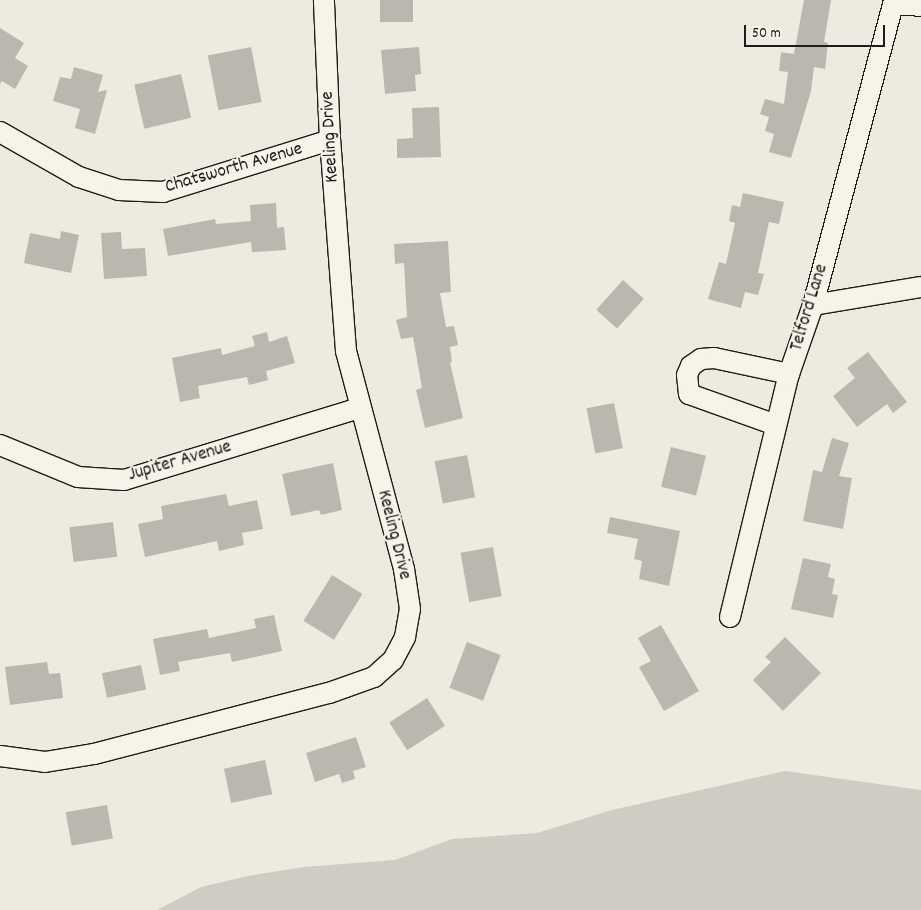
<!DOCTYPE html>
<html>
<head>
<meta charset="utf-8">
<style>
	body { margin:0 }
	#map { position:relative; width:921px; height:910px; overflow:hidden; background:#eeeae0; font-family:Dekko,sans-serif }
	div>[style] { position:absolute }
	.green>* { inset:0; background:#cfccc3 }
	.building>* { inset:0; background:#bab7af; transform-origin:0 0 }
	.roads { filter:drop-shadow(1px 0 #1c1c1c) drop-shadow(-1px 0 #1c1c1c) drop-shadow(0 1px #1c1c1c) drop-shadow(0 -1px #1c1c1c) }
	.minor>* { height:20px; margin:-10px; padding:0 10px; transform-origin:10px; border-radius:10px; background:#f7f3e8 }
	span { translate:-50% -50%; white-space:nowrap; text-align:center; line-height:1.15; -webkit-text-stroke:4px #f7f3e8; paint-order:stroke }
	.street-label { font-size:19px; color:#1c1c1c }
	.scale { position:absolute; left:744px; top:25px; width:141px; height:22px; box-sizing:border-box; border:2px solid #1c1c1c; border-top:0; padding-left:6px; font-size:15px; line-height:18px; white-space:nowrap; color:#1c1c1c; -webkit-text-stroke:4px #f7f3e8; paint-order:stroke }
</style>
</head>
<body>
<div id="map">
	<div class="green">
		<div style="clip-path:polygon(785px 771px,921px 790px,921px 910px,157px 910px,201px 887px,248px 876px,303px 867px,395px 860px,452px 839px,537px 833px,612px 810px)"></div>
	</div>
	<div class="building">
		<div style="left:380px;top:0;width:33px;height:22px"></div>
		<div style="clip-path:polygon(804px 0,831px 0,824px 42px,828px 43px,825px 69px,814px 67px,811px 91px,791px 158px,769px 152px,774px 134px,765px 131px,769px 117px,760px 114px,765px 99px,784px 104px,788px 72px,779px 71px,781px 52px,794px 54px)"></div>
		<div style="clip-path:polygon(0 28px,24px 43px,15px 58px,28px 66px,15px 89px,2px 81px,0 84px)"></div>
		<div style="left:251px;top:47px;width:56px;height:44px;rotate:79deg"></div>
		<div style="clip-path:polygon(419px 47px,421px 74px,415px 75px,416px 91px,385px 94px,381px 50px)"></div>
		<div style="clip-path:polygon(74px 67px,103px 75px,98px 92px,107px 90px,95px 134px,75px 128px,80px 109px,53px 101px,60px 77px,71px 79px)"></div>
		<div style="left:181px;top:74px;width:45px;height:48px;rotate:77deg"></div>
		<div style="clip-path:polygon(439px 107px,441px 157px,397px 158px,397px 139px,413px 138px,412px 108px)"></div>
		<div style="clip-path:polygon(743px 193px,784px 202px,779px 224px,769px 222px,758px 273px,764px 274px,758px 295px,745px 292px,741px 308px,708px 299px,719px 262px,726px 264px,735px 223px,729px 221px,732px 205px,740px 207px)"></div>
		<div style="clip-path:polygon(276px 203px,277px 228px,284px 227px,286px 250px,252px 252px,251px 242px,168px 256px,163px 229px,215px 219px,216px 224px,251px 221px,250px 205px)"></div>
		<div style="clip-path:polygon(61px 231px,79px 235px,71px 273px,24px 263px,30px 233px,60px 239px)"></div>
		<div style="clip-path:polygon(121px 232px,122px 249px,145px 248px,147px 276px,104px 279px,101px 233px)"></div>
		<div style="clip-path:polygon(448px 241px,451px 292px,440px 293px,446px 327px,454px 326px,458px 345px,450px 347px,452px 362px,450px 363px,463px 418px,425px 428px,416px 390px,422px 388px,413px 337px,401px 339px,396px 320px,407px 317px,404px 263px,395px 264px,394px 244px)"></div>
		<div style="left:623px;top:280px;width:28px;height:40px;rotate:42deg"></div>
		<div style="clip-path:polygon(267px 332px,269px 342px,287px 336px,295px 363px,266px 371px,268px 380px,249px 385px,247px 377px,198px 386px,200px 398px,180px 402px,172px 358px,221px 348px,222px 355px,255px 346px,252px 336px)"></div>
		<div style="clip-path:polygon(868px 352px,907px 402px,893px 413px,887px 404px,857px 427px,833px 396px,855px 378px,847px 368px)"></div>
		<div style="left:614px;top:403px;width:46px;height:28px;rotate:79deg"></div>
		<div style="clip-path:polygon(832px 438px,849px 443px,839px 476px,852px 478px,843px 529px,803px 521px,813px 470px,822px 472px)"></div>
		<div style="left:671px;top:447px;width:36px;height:41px;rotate:14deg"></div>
		<div style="left:467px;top:455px;width:43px;height:33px;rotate:79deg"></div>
		<div style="clip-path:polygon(333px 463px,342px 510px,321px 515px,319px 510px,291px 516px,282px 474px)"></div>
		<div style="clip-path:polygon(226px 494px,229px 506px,257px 500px,263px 529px,242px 533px,244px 545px,219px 551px,217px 541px,145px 557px,138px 524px,163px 519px,161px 506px)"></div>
		<div style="clip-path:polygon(610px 517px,680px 531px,669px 586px,639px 579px,642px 561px,634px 559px,638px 539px,607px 533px)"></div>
		<div style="left:113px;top:522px;width:35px;height:44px;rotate:83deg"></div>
		<div style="left:493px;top:547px;width:50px;height:33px;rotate:80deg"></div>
		<div style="clip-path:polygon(803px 558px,831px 564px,828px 577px,835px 579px,832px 594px,838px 595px,833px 618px,791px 609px)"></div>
		<div style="left:332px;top:575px;width:36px;height:54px;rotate:32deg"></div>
		<div style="clip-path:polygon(274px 615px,282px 651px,232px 662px,230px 653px,178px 662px,180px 671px,160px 675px,153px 639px,207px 629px,209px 638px,256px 628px,254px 619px)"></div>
		<div style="clip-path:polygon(661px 625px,699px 691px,664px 711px,639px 667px,651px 661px,638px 638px)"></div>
		<div style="clip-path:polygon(785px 637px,821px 673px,783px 711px,753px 680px,771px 662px,765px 657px)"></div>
		<div style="left:467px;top:642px;width:36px;height:49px;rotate:21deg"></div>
		<div style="clip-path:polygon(47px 662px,49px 674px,60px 673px,63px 698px,10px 705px,5px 667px)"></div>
		<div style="left:141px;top:665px;width:25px;height:40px;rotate:78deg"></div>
		<div style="left:427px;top:698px;width:33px;height:45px;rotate:57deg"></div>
		<div style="clip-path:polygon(356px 737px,366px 767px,353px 771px,355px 779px,342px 783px,339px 774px,315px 782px,306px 753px)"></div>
		<div style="left:265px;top:760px;width:35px;height:42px;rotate:78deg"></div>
		<div style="left:107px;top:805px;width:34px;height:42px;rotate:80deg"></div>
	</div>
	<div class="roads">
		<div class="minor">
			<div style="left:894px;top:4px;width:27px;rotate:4deg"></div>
			<div style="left:0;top:132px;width:91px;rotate:29.7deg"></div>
			<div style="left:79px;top:177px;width:42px;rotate:18deg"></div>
			<div style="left:119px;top:190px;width:44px;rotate:2.6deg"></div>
			<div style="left:163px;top:192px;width:175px;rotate:-17.3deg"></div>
			<div style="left:813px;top:305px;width:109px;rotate:-9.5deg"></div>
			<div style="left:776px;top:425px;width:92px;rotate:-160.4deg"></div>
			<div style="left:689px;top:394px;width:19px;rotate:-96deg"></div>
			<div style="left:687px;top:375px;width:10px;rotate:-66deg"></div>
			<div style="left:691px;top:366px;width:12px;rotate:-35deg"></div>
			<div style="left:701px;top:359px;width:13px;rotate:-4deg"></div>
			<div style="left:714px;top:358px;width:77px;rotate:12deg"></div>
			<div style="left:0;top:445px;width:84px;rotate:22.3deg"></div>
			<div style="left:78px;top:477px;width:46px;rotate:3.7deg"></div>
			<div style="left:124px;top:480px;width:247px;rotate:-17deg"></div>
			<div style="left:730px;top:617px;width:250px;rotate:-76.4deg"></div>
			<div style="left:789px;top:374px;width:73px;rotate:-70.8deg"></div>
			<div style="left:813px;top:305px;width:316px;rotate:-75.1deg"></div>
			<div style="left:0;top:756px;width:45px;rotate:7.6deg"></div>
			<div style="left:45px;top:762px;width:50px;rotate:-9.3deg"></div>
			<div style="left:94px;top:754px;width:243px;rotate:-14.6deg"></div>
			<div style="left:329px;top:693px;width:48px;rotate:-19.6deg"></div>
			<div style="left:374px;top:677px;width:25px;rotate:-42deg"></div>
			<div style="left:393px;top:660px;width:26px;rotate:-62deg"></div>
			<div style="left:405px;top:637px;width:28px;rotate:-80deg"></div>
			<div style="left:410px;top:609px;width:40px;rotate:-98.5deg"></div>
			<div style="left:404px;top:569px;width:226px;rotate:-104.9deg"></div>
			<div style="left:346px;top:351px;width:212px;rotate:-94.3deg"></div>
			<div style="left:330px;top:140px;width:140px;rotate:-92.5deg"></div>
		</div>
	</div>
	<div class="street-label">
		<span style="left:331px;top:137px;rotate:-93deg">Keeling Drive</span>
		<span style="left:234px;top:169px;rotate:-16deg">Chatsworth Avenue</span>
		<span style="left:810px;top:308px;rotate:-73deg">Telford Lane</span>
		<span style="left:180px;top:462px;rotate:-16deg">Jupiter Avenue</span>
		<span style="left:393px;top:535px;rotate:76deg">Keeling Drive</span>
	</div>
	<div class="scale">50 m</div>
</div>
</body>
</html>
